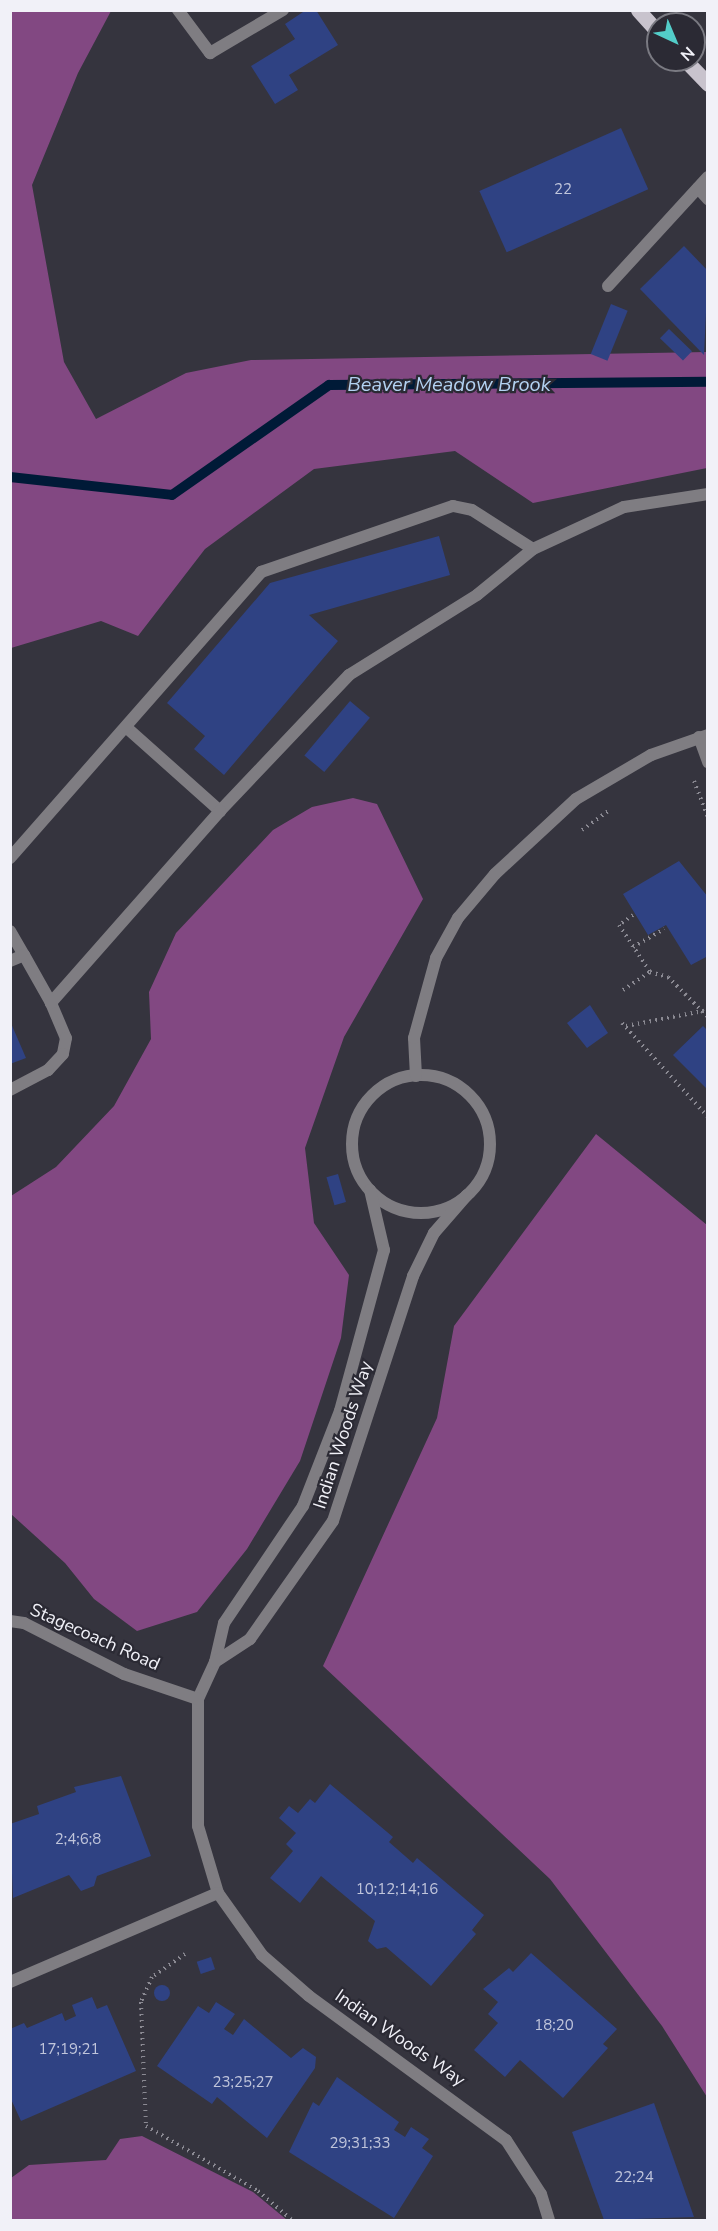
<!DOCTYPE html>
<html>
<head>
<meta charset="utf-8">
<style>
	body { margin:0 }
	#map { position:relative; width:718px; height:2231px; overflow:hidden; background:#35343e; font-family:"Nunito Sans",sans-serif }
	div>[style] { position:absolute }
	.forest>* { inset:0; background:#824882 }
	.stream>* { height:10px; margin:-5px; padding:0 5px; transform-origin:5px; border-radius:5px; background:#001a37 }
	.building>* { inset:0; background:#2f4283; transform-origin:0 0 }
	.round { border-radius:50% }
	.path>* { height:4px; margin-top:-2px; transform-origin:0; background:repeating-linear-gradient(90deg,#8b8a93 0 1.5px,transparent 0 6px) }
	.lane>* { height:12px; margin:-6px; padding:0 6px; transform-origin:6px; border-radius:6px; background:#7f7d82 }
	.street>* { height:12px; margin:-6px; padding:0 6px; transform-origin:6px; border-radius:6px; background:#7f7d82 }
	.street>.ring { margin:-6px; padding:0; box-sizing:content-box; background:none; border:12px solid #7f7d82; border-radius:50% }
	.primary>* { height:15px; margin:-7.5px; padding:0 7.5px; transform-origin:7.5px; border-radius:7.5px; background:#c8c3cd }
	span { translate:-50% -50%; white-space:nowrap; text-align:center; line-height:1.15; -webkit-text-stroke:4.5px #2b2a34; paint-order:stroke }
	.number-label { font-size:15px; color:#c0c5db }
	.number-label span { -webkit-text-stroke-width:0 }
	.street-label { font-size:18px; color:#f1f1f8 }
	.water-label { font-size:20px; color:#b3d2f2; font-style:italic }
	.frame { position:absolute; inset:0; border:12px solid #f1f1f8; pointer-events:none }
	.north { position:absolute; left:646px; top:12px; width:60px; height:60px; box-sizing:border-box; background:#2b2a34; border:2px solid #7a7a82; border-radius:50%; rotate:136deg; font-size:16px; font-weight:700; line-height:24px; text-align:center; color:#f1f1f8 }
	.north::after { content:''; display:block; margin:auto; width:21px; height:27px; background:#53cdc9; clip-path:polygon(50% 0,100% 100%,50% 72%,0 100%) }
</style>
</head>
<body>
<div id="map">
	<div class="forest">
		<div style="clip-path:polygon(11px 11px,111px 11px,78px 73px,32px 185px,64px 362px,96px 419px,186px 373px,251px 360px,707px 352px,707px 468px,533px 503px,455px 451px,314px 469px,205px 549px,138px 636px,101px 621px,11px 648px)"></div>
		<div style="clip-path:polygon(353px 798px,377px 804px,423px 899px,344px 1037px,305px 1148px,314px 1223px,349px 1275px,341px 1338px,300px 1461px,247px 1549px,197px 1612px,137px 1631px,94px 1599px,65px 1563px,11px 1514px,11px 1196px,56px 1167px,114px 1106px,151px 1039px,149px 992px,176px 933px,273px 830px,312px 807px)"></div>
		<div style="clip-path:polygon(596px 1134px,707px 1225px,707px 2097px,662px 2026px,550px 1879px,323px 1666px,437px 1418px,454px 1326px)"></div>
		<div style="clip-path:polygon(142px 2136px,253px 2192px,287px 2220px,11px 2220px,11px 2178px,29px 2165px,106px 2160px,120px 2139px)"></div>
	</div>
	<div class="stream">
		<div style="left:10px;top:477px;width:163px;rotate:6.3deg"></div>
		<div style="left:172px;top:495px;width:192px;rotate:-35deg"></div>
		<div style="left:329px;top:385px;width:379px;rotate:-0.5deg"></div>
	</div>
	<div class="building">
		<div style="clip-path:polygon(306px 10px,316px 10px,338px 45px,289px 75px,298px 90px,275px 104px,251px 66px,295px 39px,285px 24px)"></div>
		<div style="left:621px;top:128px;width:67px;height:155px;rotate:66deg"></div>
		<div style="clip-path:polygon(684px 246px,708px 271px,704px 355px,640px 289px)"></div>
		<div style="left:611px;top:304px;width:18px;height:54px;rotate:22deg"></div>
		<div style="left:669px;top:329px;width:32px;height:13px;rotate:44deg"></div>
		<div style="clip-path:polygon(439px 536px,450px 575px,309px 615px,338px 641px,224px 775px,194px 749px,205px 736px,167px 703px,270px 583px)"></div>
		<div style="left:350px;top:701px;width:26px;height:71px;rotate:40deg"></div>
		<div style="clip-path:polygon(679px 861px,708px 897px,708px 956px,691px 965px,666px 925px,648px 935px,623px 894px)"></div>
		<div style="clip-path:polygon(590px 1005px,608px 1033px,587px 1048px,567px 1023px)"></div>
		<div style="clip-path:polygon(10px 1021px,26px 1058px,10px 1064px)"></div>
		<div style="clip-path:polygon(703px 1026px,708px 1031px,708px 1090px,673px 1055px)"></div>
		<div style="left:338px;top:1174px;width:29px;height:12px;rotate:74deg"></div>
		<div style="clip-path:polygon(121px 1776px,151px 1856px,97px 1876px,94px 1886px,81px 1891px,69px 1875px,13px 1898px,10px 1824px,39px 1814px,37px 1806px,76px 1792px,74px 1787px)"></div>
		<div style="clip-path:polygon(330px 1784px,393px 1837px,389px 1842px,413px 1863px,417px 1858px,484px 1915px,472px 1930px,476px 1934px,431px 1986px,386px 1947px,377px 1949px,368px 1941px,375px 1921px,321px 1876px,300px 1903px,270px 1878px,293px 1851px,286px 1844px,296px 1833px,279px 1818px,289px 1806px,298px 1813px,310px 1799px,315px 1803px)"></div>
		<div style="clip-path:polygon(531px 1953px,617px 2029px,603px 2044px,608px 2048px,563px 2098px,520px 2060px,505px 2077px,474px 2050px,498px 2023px,488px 2014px,498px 2002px,483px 1989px,509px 1968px,513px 1972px)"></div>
		<div style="left:211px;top:1957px;width:13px;height:15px;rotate:72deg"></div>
		<div class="round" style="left:154px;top:1985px;width:16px;height:16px"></div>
		<div style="clip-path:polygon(92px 1997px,97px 2009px,107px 2005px,136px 2071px,21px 2121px,10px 2097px,10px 2029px,24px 2023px,27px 2028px,62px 2013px,65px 2021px,76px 2016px,72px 2005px)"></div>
		<div style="clip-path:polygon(216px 2002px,235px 2014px,224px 2029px,233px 2035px,244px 2019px,291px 2058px,303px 2048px,316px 2057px,315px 2068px,267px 2138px,217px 2097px,212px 2104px,157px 2066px,198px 2006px,209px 2013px)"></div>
		<div style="clip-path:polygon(337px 2077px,399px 2122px,394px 2130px,405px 2137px,411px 2127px,429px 2139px,422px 2148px,433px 2156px,394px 2218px,289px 2152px,313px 2102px,319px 2106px)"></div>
		<div style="clip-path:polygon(654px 2103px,694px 2217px,604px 2220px,572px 2132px)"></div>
	</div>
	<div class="path">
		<div style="left:694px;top:781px;width:40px;rotate:69deg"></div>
		<div style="left:582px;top:830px;width:34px;rotate:-36deg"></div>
		<div style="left:633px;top:915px;width:17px;rotate:144deg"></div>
		<div style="left:619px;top:925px;width:56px;rotate:56.6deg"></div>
		<div style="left:650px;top:972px;width:19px;rotate:16deg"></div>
		<div style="left:668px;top:977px;width:57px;rotate:45deg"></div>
		<div style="left:633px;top:947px;width:36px;rotate:-30deg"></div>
		<div style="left:623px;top:990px;width:32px;rotate:-34deg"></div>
		<div style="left:622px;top:1023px;width:127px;rotate:47.5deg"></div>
		<div style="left:626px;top:1026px;width:84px;rotate:-11deg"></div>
		<div style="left:185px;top:1954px;width:40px;rotate:145.1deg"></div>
		<div style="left:152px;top:1977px;width:27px;rotate:114deg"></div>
		<div style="left:141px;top:2002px;width:124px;rotate:87.7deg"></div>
		<div style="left:146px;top:2126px;width:129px;rotate:30.1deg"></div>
		<div style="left:258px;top:2191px;width:45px;rotate:40.5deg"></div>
	</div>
	<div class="lane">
		<div style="left:178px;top:10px;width:54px;rotate:53.3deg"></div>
		<div style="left:210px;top:53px;width:85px;rotate:-30.5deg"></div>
		<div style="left:698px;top:188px;width:15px;rotate:48deg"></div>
		<div style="left:608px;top:286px;width:148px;rotate:-47.5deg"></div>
		<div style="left:533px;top:549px;width:100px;rotate:-24.8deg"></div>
		<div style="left:624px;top:507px;width:85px;rotate:-8.8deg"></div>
		<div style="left:127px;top:728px;width:125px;rotate:41.7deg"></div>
		<div style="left:10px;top:858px;width:381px;rotate:-48.7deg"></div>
		<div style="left:261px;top:572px;width:203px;rotate:-19deg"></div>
		<div style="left:453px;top:506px;width:19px;rotate:12deg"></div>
		<div style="left:472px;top:510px;width:72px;rotate:32.6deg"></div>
		<div style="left:533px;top:549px;width:72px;rotate:140.6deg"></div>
		<div style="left:477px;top:595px;width:151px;rotate:148deg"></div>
		<div style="left:349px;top:675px;width:187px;rotate:133.5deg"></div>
		<div style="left:220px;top:811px;width:256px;rotate:131.4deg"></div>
		<div style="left:51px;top:1003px;width:38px;rotate:67deg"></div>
		<div style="left:66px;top:1038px;width:16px;rotate:101deg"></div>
		<div style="left:63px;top:1054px;width:22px;rotate:133deg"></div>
		<div style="left:48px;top:1070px;width:43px;rotate:152.2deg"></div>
		<div style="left:10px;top:931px;width:28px;rotate:60deg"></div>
		<div style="left:10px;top:961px;width:15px;rotate:-23deg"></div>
		<div style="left:24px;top:955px;width:55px;rotate:60.6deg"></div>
	</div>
	<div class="street">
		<div style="left:699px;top:737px;width:27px;rotate:70deg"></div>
		<div class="ring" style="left:352px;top:1075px;width:126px;height:126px"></div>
		<div style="left:416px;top:1076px;width:38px;rotate:-93deg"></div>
		<div style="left:414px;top:1038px;width:83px;rotate:-74.6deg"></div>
		<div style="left:436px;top:958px;width:46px;rotate:-61.2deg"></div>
		<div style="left:458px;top:918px;width:57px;rotate:-49.9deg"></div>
		<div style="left:495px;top:874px;width:110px;rotate:-42.8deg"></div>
		<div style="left:576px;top:799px;width:87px;rotate:-30.4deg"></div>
		<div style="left:651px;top:755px;width:60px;rotate:-19.3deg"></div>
		<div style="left:370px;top:1190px;width:62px;rotate:76.9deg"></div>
		<div style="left:384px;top:1250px;width:167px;rotate:105.3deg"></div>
		<div style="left:340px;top:1411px;width:102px;rotate:111.3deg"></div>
		<div style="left:303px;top:1506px;width:141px;rotate:124deg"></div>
		<div style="left:224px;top:1623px;width:40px;rotate:103deg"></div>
		<div style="left:215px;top:1662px;width:41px;rotate:114.7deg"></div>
		<div style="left:198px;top:1699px;width:127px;rotate:90deg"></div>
		<div style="left:198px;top:1826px;width:70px;rotate:73.4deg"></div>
		<div style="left:218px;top:1893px;width:76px;rotate:54.6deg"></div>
		<div style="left:262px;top:1955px;width:62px;rotate:41.1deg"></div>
		<div style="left:309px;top:1996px;width:244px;rotate:36.2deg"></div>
		<div style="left:506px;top:2140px;width:64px;rotate:57.1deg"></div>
		<div style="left:541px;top:2194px;width:27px;rotate:73deg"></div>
		<div style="left:10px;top:1621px;width:14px;rotate:8deg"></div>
		<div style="left:24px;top:1623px;width:112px;rotate:27deg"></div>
		<div style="left:124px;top:1674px;width:78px;rotate:18.7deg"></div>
		<div style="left:215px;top:1662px;width:42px;rotate:-33.3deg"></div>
		<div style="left:250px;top:1639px;width:144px;rotate:-54.9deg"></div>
		<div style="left:333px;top:1521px;width:258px;rotate:-71.9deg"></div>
		<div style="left:413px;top:1276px;width:48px;rotate:-64deg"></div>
		<div style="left:434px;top:1233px;width:50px;rotate:-49deg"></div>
		<div style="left:10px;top:1982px;width:226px;rotate:-23.2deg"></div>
	</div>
	<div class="primary">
		<div style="left:638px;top:10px;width:30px;rotate:48deg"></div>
		<div style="left:685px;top:60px;width:33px;rotate:46deg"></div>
	</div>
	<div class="number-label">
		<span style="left:563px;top:190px">22</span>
		<span style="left:78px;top:1840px">2;4;6;8</span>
		<span style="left:397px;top:1890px">10;12;14;16</span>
		<span style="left:554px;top:2026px">18;20</span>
		<span style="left:69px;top:2050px">17;19;21</span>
		<span style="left:243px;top:2083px">23;25;27</span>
		<span style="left:360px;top:2144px">29;31;33</span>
		<span style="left:634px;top:2178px">22;24</span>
	</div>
	<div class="street-label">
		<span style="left:343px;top:1435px;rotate:-72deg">Indian Woods Way</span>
		<span style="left:95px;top:1637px;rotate:24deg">Stagecoach Road</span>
		<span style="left:400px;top:2038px;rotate:35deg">Indian Woods Way</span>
	</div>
	<div class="water-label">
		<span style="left:449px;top:384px">Beaver Meadow Brook</span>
	</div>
	<div class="frame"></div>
	<div class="north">N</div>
</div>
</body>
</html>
